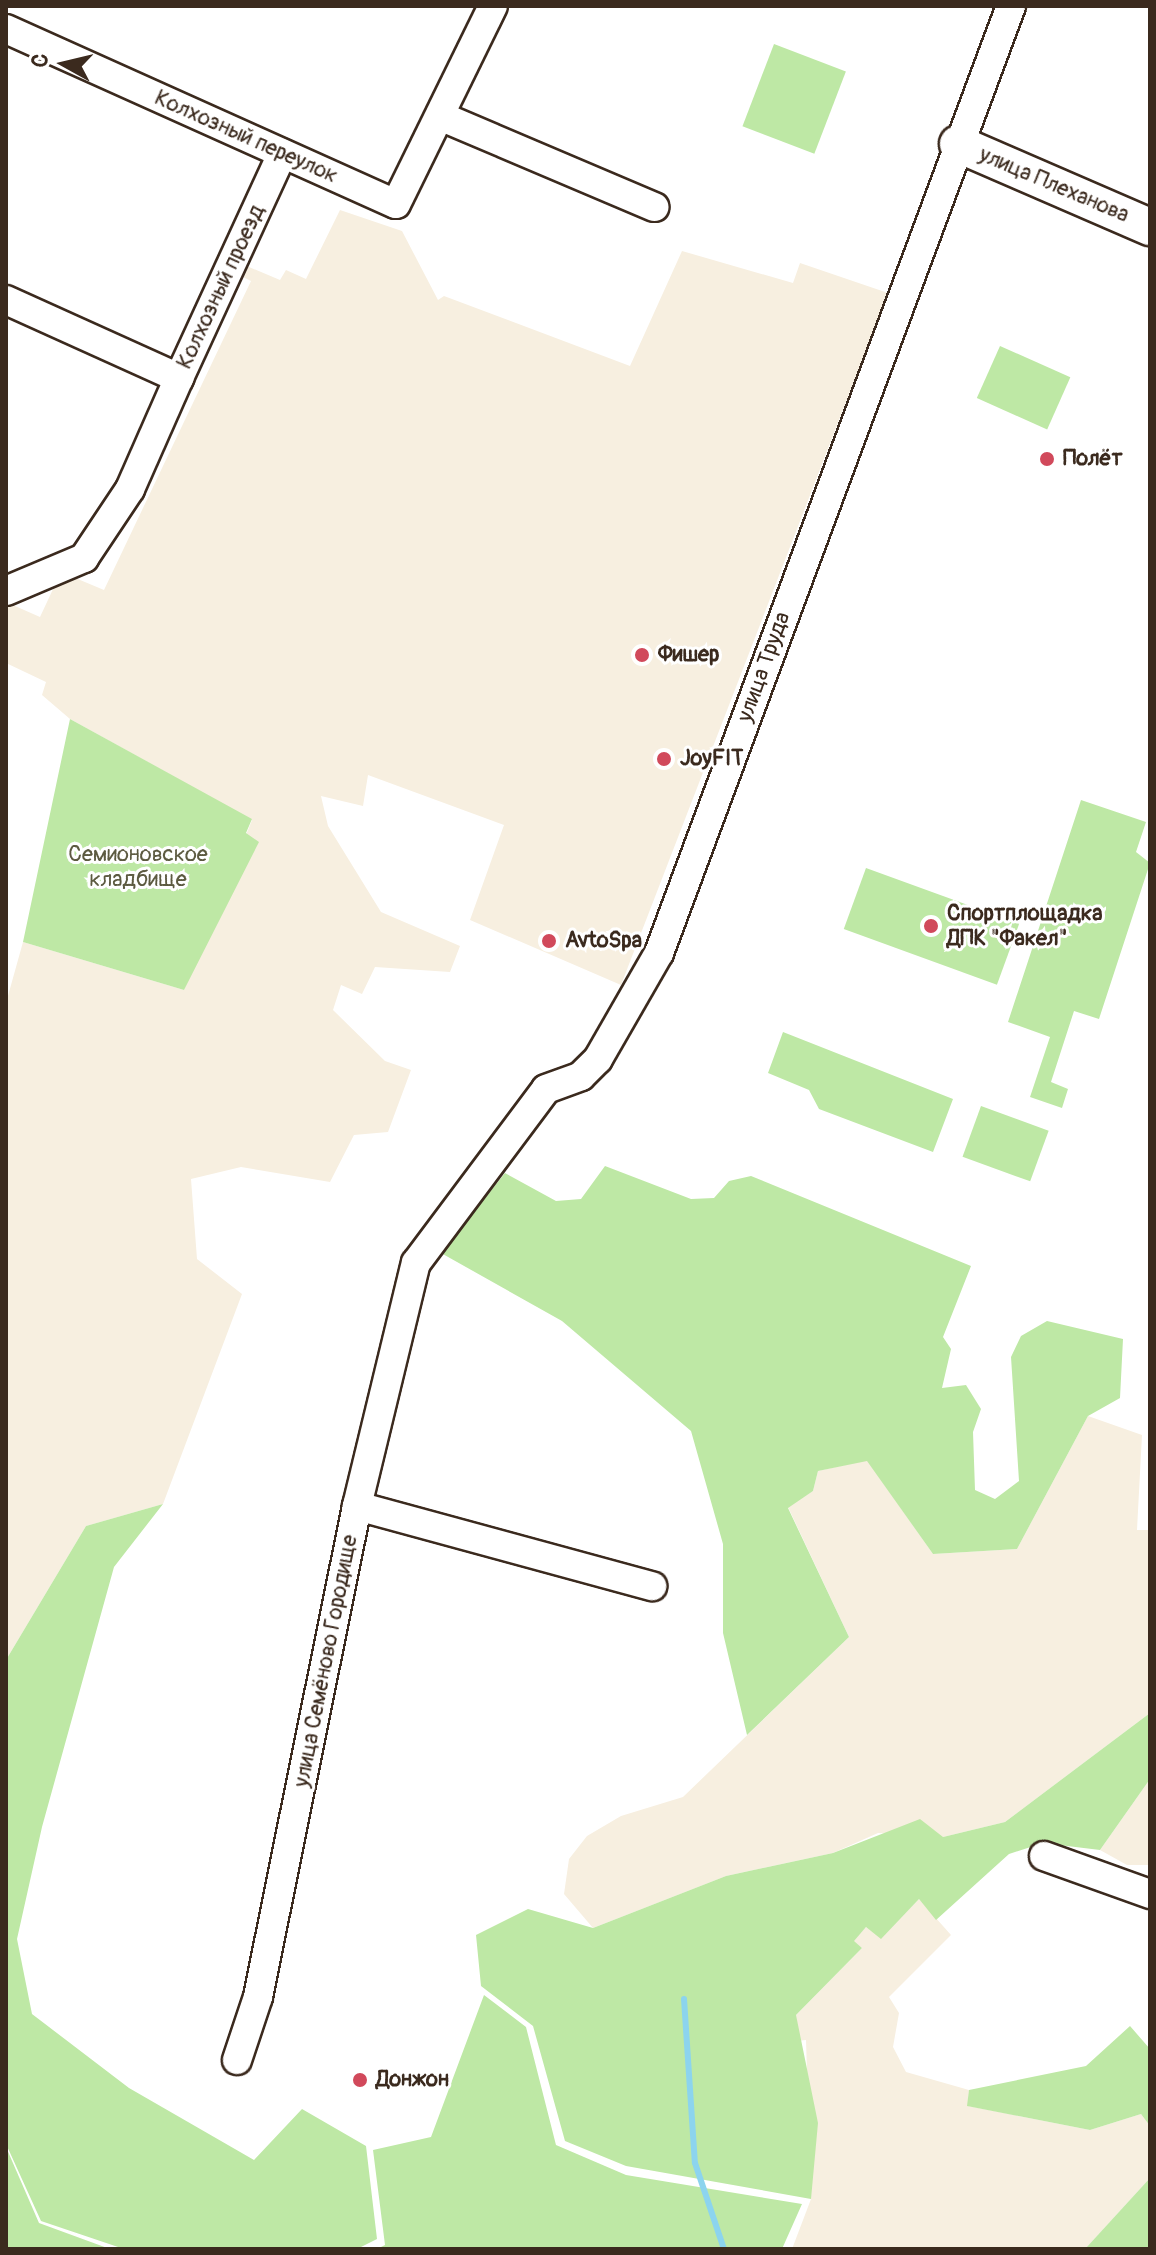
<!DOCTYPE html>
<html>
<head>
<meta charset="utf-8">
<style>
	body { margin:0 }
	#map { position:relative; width:1156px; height:2255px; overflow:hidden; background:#fff; font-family:Pangolin,sans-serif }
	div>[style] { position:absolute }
	.built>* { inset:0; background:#f7efe0 }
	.green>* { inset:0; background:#bee8a5; transform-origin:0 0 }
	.stream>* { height:6px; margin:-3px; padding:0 3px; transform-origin:3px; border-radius:3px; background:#8cd4ee }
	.roads { filter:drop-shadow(2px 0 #3b2a1e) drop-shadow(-2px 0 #3b2a1e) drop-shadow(0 2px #3b2a1e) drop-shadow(0 -2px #3b2a1e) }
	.minor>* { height:28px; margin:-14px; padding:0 14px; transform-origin:14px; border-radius:14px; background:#fff }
	.major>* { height:36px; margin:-18px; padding:0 18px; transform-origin:18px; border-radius:18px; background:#fff }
	.dots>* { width:22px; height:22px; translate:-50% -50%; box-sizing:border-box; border:4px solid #fff; border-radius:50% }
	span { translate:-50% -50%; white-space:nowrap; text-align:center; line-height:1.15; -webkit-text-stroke:6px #fff; paint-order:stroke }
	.street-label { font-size:22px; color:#3b2a1e }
	.poi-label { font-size:22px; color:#3b2a1e; font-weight:700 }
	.left { translate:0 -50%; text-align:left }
	.park-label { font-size:22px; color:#5c5a40 }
	.frame { position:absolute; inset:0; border:8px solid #3b2a1e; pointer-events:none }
	.north { position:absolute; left:24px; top:24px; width:80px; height:80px; -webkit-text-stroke:6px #fff; paint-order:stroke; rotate:278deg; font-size:22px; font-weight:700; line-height:32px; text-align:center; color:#3b2a1e }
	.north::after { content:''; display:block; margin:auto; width:28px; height:36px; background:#3b2a1e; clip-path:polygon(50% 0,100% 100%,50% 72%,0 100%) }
</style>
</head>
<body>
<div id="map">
	<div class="built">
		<div style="clip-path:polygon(340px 210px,402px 231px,438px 300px,444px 296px,630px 366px,682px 251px,793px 283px,800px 263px,888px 293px,621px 985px,470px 920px,504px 825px,368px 775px,363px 806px,321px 796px,328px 826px,381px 912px,460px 946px,450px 972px,375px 967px,362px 994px,341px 985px,333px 1010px,385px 1061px,411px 1070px,388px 1132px,354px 1135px,330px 1182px,241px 1167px,191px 1179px,197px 1259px,242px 1294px,163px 1504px,86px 1526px,6px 1660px,6px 1003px,23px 942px,184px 990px,252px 820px,70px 719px,42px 695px,46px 682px,6px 663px,6px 602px,40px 617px,61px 572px,104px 590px,251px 281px,237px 274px,242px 264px,280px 280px,286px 270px,306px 279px)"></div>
		<div style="clip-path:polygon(1088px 1416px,1142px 1435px,1137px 1530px,1150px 1530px,1150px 1713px,1005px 1822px,943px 1837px,878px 1833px,833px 1853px,726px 1876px,593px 1928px,564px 1894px,569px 1859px,587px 1836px,621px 1816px,683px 1797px,849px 1637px,788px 1507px,813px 1491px,818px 1471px,867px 1460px,933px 1554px,1017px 1549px)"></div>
		<div style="clip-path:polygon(1150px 1779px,1150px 1865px,1127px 1865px,1100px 1850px)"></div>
		<div style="clip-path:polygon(919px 1899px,951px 1935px,889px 1997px,899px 2013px,893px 2047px,906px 2072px,969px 2090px,968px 2106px,1090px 2130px,1141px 2114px,1150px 2126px,1150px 2178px,1085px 2249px,792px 2249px,811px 2199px,806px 2040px,797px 2041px,796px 2015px,862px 1948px,853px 1941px,866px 1927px,881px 1938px)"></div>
	</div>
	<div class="green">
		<div style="left:774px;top:44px;width:77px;height:88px;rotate:21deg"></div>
		<div style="left:1000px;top:346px;width:77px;height:57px;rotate:24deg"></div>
		<div style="clip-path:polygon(70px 719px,252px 819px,246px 833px,259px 842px,184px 990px,23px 942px)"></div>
		<div style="clip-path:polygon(1081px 800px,1146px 822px,1136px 852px,1150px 863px,1099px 1019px,1074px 1011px,1051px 1082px,1068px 1089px,1062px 1108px,1030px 1097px,1050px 1037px,1008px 1022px)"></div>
		<div style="left:866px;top:868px;width:163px;height:65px;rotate:20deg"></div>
		<div style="clip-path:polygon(783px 1032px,953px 1099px,933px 1152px,819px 1109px,809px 1090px,768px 1073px)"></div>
		<div style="left:981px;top:1106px;width:72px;height:54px;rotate:20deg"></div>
		<div style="clip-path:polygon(605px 1166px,691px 1199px,714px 1198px,729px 1181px,751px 1176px,971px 1266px,943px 1337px,951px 1349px,942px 1388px,966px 1385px,981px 1409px,973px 1432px,975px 1490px,995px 1499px,1019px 1481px,1011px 1357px,1021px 1336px,1047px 1321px,1123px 1339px,1120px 1398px,1088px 1416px,1017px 1549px,933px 1554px,867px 1461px,818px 1471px,813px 1491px,788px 1508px,849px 1637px,747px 1735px,723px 1633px,723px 1544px,691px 1431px,562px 1321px,441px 1253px,505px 1173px,556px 1201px,581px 1199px)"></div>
		<div style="clip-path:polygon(163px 1504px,114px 1567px,42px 1827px,17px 1939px,32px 2014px,129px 2088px,254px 2160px,302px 2109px,366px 2146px,377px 2239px,357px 2249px,124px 2249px,41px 2221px,6px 2144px,6px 1660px,86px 1526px)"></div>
		<div style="clip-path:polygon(1150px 1713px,1150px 1779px,1100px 1850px,1043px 1843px,1009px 1854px,936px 1920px,919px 1899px,881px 1939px,866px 1927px,854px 1941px,862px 1948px,796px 2015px,818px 2123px,811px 2199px,626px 2166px,565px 2141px,533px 2026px,481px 1986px,476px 1935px,528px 1909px,593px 1928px,726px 1876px,833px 1853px,920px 1819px,943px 1837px,1005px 1822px)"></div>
		<div style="clip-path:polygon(484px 1995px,526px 2027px,556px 2145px,626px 2175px,802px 2204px,782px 2249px,377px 2249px,385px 2245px,373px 2150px,431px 2137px)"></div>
		<div style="clip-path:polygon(1130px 2026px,1150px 2049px,1150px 2126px,1141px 2114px,1090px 2130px,967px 2106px,969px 2090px,1086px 2066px)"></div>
		<div style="clip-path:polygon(6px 2147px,39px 2223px,110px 2249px,6px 2249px)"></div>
		<div style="clip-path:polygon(1150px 2178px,1150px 2249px,1085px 2249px)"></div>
	</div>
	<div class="stream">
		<div style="left:684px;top:1999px;width:164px;rotate:86.2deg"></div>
		<div style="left:695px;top:2163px;width:91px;rotate:71.4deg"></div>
	</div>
	<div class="roads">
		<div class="minor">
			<div style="left:6px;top:29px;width:427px;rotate:24.2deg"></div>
			<div style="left:396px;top:204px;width:220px;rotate:-63.9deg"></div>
			<div style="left:440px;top:116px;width:233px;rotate:23deg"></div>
			<div style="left:6px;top:300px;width:190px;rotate:24.3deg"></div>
			<div style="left:179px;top:378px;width:247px;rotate:-65.3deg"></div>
			<div style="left:6px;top:591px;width:85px;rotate:-22.9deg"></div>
			<div style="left:84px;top:558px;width:83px;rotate:-56.3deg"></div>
			<div style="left:130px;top:489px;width:121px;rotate:-66.2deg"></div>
			<div style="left:357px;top:1506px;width:306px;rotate:15.2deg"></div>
			<div style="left:1044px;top:1856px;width:113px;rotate:19.7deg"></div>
			<div style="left:237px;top:2060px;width:66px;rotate:-71.6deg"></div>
			<div style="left:258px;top:1997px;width:501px;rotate:-78.6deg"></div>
			<div style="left:357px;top:1506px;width:250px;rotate:-76.4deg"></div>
			<div style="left:416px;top:1263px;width:217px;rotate:-53.2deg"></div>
			<div style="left:546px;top:1089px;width:37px;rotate:-20deg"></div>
			<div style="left:581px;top:1076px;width:24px;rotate:-45deg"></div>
			<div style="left:598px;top:1059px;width:122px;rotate:-60.1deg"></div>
			<div style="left:659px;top:953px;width:1010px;rotate:-69.61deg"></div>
		</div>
		<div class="major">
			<div style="left:958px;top:144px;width:209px;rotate:23.4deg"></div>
		</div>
	</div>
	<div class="dots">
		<div style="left:1047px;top:459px;background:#d1495b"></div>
		<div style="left:642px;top:655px;background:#d1495b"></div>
		<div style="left:664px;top:759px;background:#d1495b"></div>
		<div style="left:931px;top:926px;background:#d1495b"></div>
		<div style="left:549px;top:941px;background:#d1495b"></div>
		<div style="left:360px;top:2080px;background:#d1495b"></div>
	</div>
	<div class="street-label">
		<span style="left:246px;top:137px;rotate:24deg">Колхозный переулок</span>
		<span style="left:1054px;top:185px;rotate:23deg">улица Плеханова</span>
		<span style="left:221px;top:287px;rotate:-65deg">Колхозный проезд</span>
		<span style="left:764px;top:667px;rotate:-70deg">улица Труда</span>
		<span style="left:326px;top:1661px;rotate:-79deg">улица Семёново Городище</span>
	</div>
	<div class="poi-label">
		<span class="left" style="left:1063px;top:459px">Полёт</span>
		<span class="left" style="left:658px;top:655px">Фишер</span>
		<span class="left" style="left:680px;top:759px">JoyFIT</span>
		<span class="left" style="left:947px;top:926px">Спортплощадка<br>ДПК "Факел"</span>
		<span class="left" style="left:565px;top:941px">AvtoSpa</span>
		<span class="left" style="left:376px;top:2080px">Донжон</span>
	</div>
	<div class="park-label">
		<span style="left:138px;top:867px">Семионовское<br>кладбище</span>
	</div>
	<div class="frame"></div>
	<div class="north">С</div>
</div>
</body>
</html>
